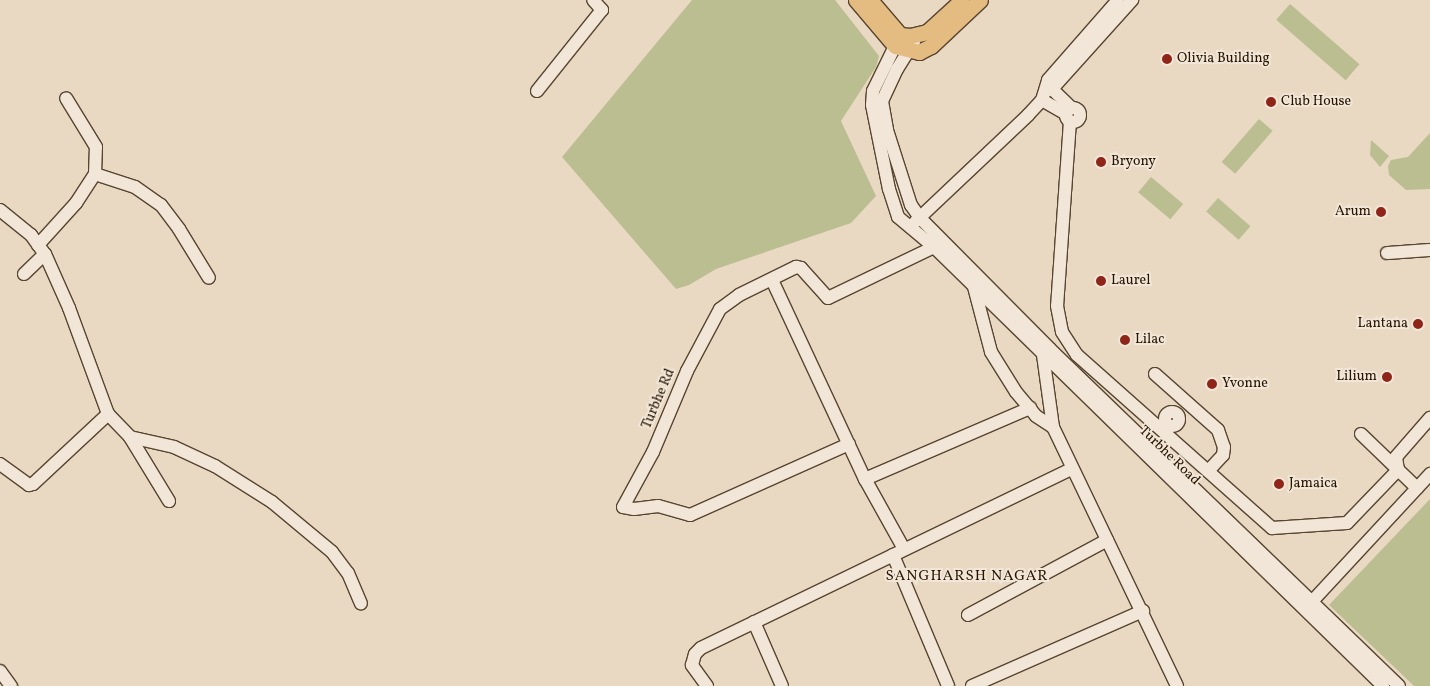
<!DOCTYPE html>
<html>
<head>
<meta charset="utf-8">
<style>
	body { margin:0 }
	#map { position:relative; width:1430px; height:686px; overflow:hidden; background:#e9d9c2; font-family:Vollkorn,serif }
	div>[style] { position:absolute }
	.green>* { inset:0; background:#bbbe90; transform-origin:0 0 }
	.roads { filter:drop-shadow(1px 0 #584530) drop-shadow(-1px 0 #584530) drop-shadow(0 1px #584530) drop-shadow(0 -1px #584530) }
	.minor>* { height:12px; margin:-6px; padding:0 6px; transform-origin:6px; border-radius:6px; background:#f1e6d7 }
	.minor>.ring { margin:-6px; padding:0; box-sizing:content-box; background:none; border:12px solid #f1e6d7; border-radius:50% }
	.major>* { height:15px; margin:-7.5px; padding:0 7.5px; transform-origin:7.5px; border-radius:7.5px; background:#e4bc81 }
	.dots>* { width:14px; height:14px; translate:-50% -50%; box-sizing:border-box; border:2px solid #f1e6d7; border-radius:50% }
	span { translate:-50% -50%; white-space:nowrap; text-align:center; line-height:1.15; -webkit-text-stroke:4px #f1e6d7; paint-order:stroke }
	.poi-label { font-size:14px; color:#281400 }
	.left { translate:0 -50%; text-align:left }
	.right { translate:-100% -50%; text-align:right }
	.street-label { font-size:14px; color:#281400 }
	.neighbourhood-label { font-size:15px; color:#281400; letter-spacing:1px }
</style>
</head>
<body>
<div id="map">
	<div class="green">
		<div style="clip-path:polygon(692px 0,835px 0,879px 56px,876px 67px,841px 121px,876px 196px,851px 223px,716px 269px,689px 285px,676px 289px,562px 157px)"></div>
		<div style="left:1290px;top:4px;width:92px;height:21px;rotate:41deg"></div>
		<div style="left:1259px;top:119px;width:18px;height:57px;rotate:41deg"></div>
		<div style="clip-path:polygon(1430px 133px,1430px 189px,1406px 190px,1389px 175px,1388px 166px,1391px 160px,1408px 157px)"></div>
		<div style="clip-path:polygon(1371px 140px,1389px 156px,1380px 167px,1370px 155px)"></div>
		<div style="left:1151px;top:177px;width:42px;height:20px;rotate:40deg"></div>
		<div style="left:1218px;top:198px;width:43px;height:18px;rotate:41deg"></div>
		<div style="clip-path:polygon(1430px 499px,1430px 686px,1414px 686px,1329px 605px)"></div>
	</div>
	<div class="roads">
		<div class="minor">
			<div style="left:899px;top:38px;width:59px;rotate:116.1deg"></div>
			<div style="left:873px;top:91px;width:14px;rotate:94deg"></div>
			<div style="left:872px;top:105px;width:86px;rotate:78.6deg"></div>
			<div style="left:889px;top:189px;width:29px;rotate:72deg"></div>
			<div style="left:898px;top:217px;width:47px;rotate:39.8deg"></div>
			<div style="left:934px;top:247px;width:628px;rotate:44.35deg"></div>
			<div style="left:914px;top:42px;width:32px;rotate:122deg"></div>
			<div style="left:897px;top:69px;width:35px;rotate:115deg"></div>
			<div style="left:882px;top:101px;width:29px;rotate:80deg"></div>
			<div style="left:887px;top:130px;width:79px;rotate:72.3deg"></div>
			<div style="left:911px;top:205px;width:16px;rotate:55deg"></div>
			<div style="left:920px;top:218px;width:185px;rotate:45.2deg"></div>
			<div style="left:1050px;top:349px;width:485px;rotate:44deg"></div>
			<div style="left:1052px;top:89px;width:28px;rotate:44deg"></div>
			<div style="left:537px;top:91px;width:104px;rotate:-51.3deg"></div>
			<div style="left:602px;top:10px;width:13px;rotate:-132deg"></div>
			<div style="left:1046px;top:91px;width:6px;rotate:-18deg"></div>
			<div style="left:1052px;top:89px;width:120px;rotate:-48deg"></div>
			<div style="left:1042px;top:100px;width:28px;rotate:30deg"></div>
			<div class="ring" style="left:1066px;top:108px;width:2px;height:2px"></div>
			<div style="left:1070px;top:121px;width:185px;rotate:94deg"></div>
			<div style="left:1057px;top:306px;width:26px;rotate:79deg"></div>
			<div style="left:1062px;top:332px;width:27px;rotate:57deg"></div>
			<div style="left:1077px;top:355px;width:261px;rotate:41.6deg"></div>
			<div style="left:1272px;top:528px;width:75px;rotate:-3.8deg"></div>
			<div style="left:1347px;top:523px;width:74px;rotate:-46.1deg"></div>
			<div style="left:1398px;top:470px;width:13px;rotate:-99deg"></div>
			<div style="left:1396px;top:457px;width:52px;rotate:-48.9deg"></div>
			<div style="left:95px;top:174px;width:42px;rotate:18deg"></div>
			<div style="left:135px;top:187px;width:32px;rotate:35deg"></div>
			<div style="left:161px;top:205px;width:30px;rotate:53deg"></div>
			<div style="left:179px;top:229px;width:57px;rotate:58.5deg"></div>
			<div style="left:0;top:210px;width:40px;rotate:39deg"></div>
			<div style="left:31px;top:235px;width:24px;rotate:54deg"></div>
			<div style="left:45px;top:254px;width:59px;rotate:66deg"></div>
			<div style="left:69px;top:308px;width:113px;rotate:69.8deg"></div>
			<div style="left:108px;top:414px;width:32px;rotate:46deg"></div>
			<div style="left:130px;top:437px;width:45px;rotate:12.8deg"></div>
			<div style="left:174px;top:447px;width:45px;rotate:24.9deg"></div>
			<div style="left:215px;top:466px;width:67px;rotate:32.3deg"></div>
			<div style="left:272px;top:502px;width:78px;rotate:39.8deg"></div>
			<div style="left:332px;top:552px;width:26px;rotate:53deg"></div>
			<div style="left:348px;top:573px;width:33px;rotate:67deg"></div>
			<div style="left:915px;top:222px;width:156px;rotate:-43.4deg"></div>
			<div style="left:1028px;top:115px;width:21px;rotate:-47deg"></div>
			<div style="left:1042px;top:100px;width:21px;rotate:-73deg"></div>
			<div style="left:1048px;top:80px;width:106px;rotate:-48.8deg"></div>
			<div style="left:38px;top:245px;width:57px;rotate:-47.9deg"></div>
			<div style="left:76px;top:203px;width:35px;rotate:-57deg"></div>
			<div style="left:95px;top:174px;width:27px;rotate:-88deg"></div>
			<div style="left:96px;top:147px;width:57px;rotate:-121.5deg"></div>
			<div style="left:1387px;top:253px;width:43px;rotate:-4deg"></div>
			<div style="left:24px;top:274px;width:29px;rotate:-44deg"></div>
			<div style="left:772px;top:280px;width:220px;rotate:65deg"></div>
			<div style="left:865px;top:479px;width:80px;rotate:60.9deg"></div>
			<div style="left:974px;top:287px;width:67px;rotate:75.3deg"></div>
			<div style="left:991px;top:352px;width:47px;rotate:58deg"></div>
			<div style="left:1016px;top:392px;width:31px;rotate:50deg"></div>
			<div style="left:1036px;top:416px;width:20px;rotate:33deg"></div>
			<div style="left:1043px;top:355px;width:73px;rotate:82.1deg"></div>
			<div style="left:1053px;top:427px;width:287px;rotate:64.4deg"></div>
			<div style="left:1155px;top:374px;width:84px;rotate:41.6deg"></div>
			<div style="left:1218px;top:430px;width:18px;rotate:71deg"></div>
			<div style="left:1224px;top:447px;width:8px;rotate:97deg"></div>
			<div style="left:1223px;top:455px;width:22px;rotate:133deg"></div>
			<div class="ring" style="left:1165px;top:412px;width:2px;height:2px"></div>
			<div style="left:1361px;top:434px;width:78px;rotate:44deg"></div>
			<div style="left:130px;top:437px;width:75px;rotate:58.6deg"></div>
			<div style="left:849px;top:444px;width:174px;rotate:155.9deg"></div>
			<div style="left:690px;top:515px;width:33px;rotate:-164deg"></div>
			<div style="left:658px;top:506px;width:24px;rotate:173deg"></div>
			<div style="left:634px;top:509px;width:11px;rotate:-170deg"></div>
			<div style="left:623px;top:507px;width:63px;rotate:-61.4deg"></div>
			<div style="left:653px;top:452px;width:88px;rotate:-67.2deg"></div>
			<div style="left:687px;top:371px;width:70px;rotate:-62deg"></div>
			<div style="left:720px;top:309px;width:24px;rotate:-36deg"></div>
			<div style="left:739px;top:295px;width:64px;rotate:-26.2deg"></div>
			<div style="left:796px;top:267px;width:5px;rotate:11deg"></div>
			<div style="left:801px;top:268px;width:40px;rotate:48deg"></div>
			<div style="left:828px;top:298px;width:118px;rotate:-25.7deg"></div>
			<div style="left:0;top:464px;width:36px;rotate:36deg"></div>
			<div style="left:29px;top:485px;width:4px;rotate:-14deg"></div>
			<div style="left:33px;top:484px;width:103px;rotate:-43deg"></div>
			<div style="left:865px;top:479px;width:180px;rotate:-23.3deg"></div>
			<div style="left:893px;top:555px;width:142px;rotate:67.2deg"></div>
			<div style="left:1306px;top:608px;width:183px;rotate:-47.2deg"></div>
			<div style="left:968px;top:615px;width:158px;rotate:-28.3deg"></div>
			<div style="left:754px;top:622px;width:70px;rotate:66.4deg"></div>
			<div style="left:0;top:671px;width:19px;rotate:54deg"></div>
			<div style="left:707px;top:686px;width:26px;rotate:-126deg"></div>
			<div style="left:692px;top:665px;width:11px;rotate:-75deg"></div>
			<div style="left:695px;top:654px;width:8px;rotate:-45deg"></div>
			<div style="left:701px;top:648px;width:411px;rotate:-25.8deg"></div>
			<div style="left:972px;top:686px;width:187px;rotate:-23.7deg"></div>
		</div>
		<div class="major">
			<div style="left:856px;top:0;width:60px;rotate:49.7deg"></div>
			<div style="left:895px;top:46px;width:25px;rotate:14deg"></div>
			<div style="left:919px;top:52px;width:13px;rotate:-27deg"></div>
			<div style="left:931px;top:46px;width:67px;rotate:-43.2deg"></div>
			<div style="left:870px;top:0;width:46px;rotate:49.4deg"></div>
			<div style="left:900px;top:35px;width:10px;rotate:6deg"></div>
			<div style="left:910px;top:36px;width:17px;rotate:-13deg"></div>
			<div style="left:927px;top:32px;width:47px;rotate:-42.4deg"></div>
		</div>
	</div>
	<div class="dots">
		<div style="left:1167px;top:59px;background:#8f2418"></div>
		<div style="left:1271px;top:102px;background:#8f2418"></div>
		<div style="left:1101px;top:162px;background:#8f2418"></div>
		<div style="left:1381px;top:212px;background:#8f2418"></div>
		<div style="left:1101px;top:281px;background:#8f2418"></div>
		<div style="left:1418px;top:324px;background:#8f2418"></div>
		<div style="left:1125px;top:340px;background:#8f2418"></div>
		<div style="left:1387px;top:377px;background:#8f2418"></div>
		<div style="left:1212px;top:384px;background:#8f2418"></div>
		<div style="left:1279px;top:484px;background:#8f2418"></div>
	</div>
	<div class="poi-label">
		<span class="left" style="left:1177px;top:59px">Olivia Building</span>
		<span class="left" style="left:1281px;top:102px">Club House</span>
		<span class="left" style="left:1111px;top:162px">Bryony</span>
		<span class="right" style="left:1371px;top:212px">Arum</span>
		<span class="left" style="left:1111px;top:281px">Laurel</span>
		<span class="right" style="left:1408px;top:324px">Lantana</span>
		<span class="left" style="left:1135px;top:340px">Lilac</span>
		<span class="right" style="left:1377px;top:377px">Lilium</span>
		<span class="left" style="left:1222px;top:384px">Yvonne</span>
		<span class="left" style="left:1289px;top:484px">Jamaica</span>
	</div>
	<div class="street-label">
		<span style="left:659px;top:399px;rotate:-67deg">Turbhe Rd</span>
		<span style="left:1169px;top:456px;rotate:44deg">Turbhe Road</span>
	</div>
	<div class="neighbourhood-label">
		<span style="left:967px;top:577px">SANGHARSH NAGAR</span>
	</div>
</div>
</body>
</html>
